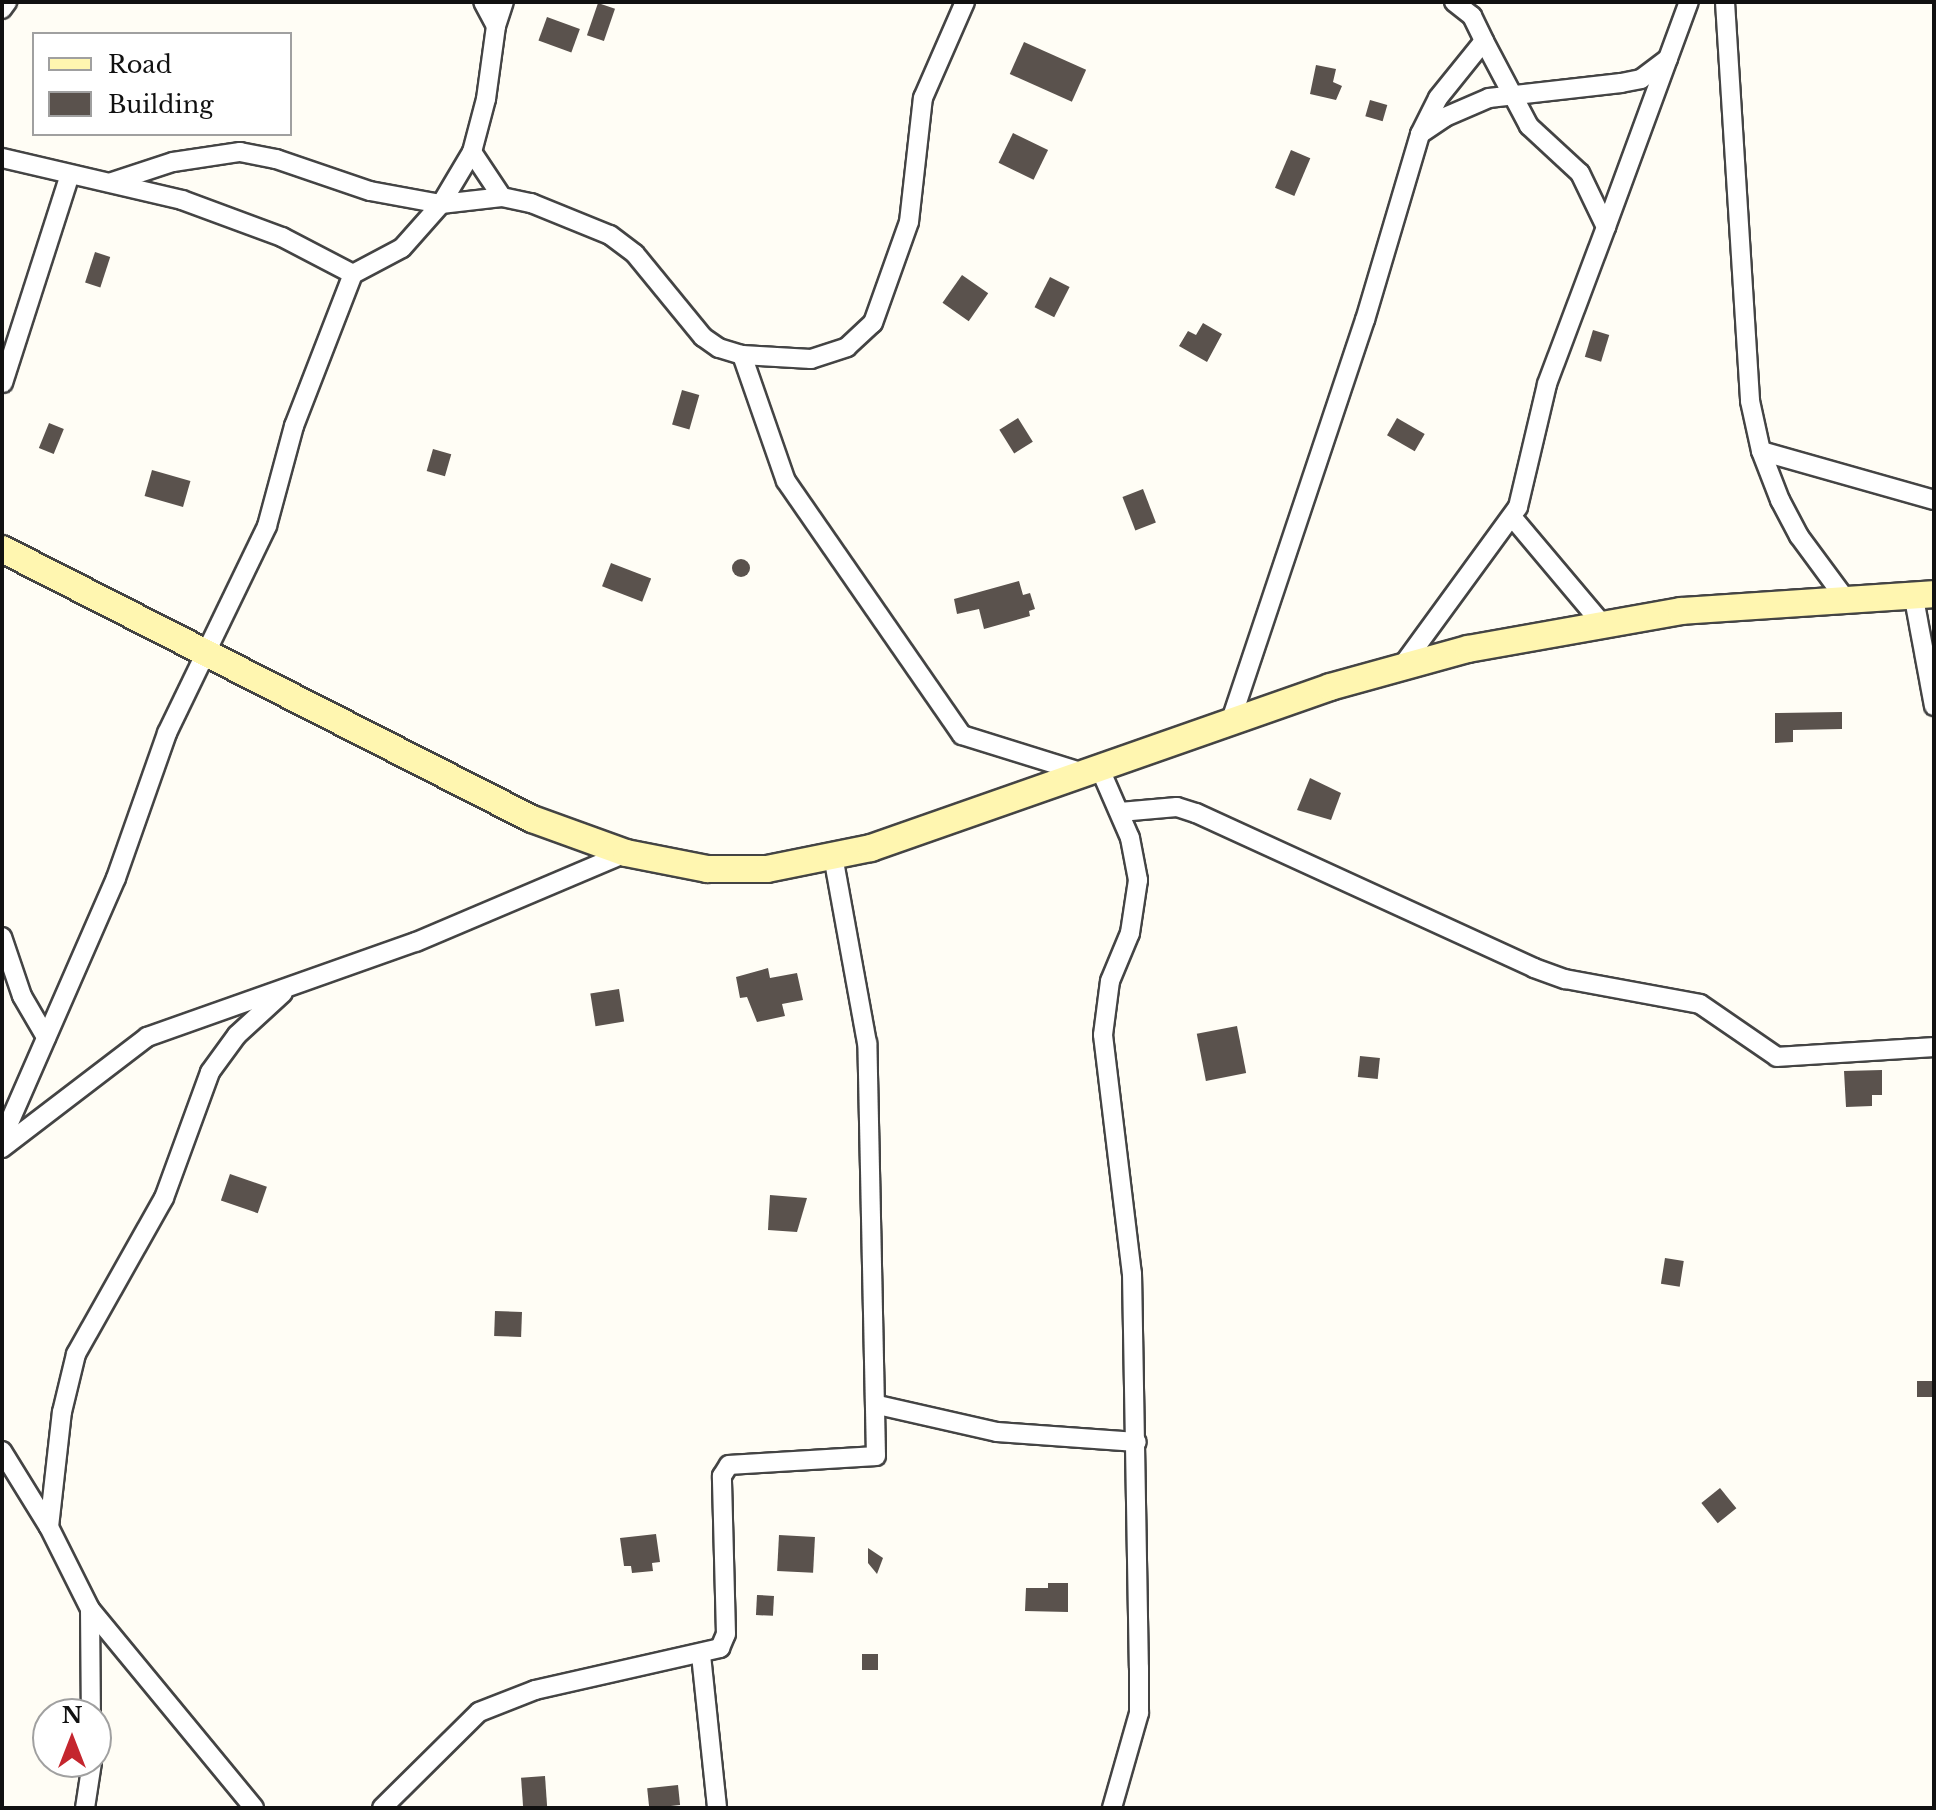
<!DOCTYPE html>
<html>
<head>
<meta charset="utf-8">
<style>
	body { margin:0 }
	#map { position:relative; width:1936px; height:1810px; overflow:hidden; background:#fffdf5; font-family:"Libre Baskerville",serif }
	div>[style] { position:absolute }
	.building>* { inset:0; background:#5a524d; transform-origin:0 0 }
	.round { border-radius:50% }
	.roads { filter:drop-shadow(2px 0 #444) drop-shadow(-2px 0 #444) drop-shadow(0 2px #444) drop-shadow(0 -2px #444) }
	.street>* { height:18px; margin:-9px; padding:0 9px; transform-origin:9px; border-radius:9px; background:#fff }
	.secondary>* { height:26px; margin:-13px; padding:0 13px; transform-origin:13px; border-radius:13px; background:#fff6b0 }
	span { translate:-50% -50%; white-space:nowrap; text-align:center; line-height:1.15; -webkit-text-stroke:8px #fff; paint-order:stroke }
	.frame { position:absolute; inset:0; border:4px solid #111; pointer-events:none }
	.legend { position:absolute; left:32px; top:32px; width:260px; height:104px; box-sizing:border-box; background:#fff; border:2px solid #a0a0a0; margin:0; padding:10px 14px; list-style:none; font-size:24px; color:#111 }
	.legend li { display:flex; align-items:center; gap:16px; height:40px }
	.legend b { width:40px; border:2px solid #a0a0a0 }
	.north { position:absolute; left:32px; top:1698px; width:80px; height:80px; box-sizing:border-box; background:#fff; border:2px solid #a0a0a0; border-radius:50%; rotate:0deg; font-size:22px; font-weight:700; line-height:32px; text-align:center; color:#111 }
	.north::after { content:''; display:block; margin:auto; width:28px; height:36px; background:#c4262e; clip-path:polygon(50% 0,100% 100%,50% 72%,0 100%) }
</style>
</head>
<body>
<div id="map">
	<div class="building">
		<div style="left:598px;top:3px;width:18px;height:34px;rotate:19deg"></div>
		<div style="left:547px;top:17px;width:35px;height:25px;rotate:20deg"></div>
		<div style="left:1024px;top:42px;width:68px;height:35px;rotate:24deg"></div>
		<div style="clip-path:polygon(1316px 65px,1336px 69px,1333px 82px,1342px 86px,1336px 100px,1310px 94px)"></div>
		<div style="left:1370px;top:100px;width:18px;height:17px;rotate:16deg"></div>
		<div style="left:1013px;top:133px;width:39px;height:33px;rotate:26deg"></div>
		<div style="left:1291px;top:150px;width:21px;height:41px;rotate:23deg"></div>
		<div style="left:95px;top:252px;width:16px;height:32px;rotate:18deg"></div>
		<div style="left:962px;top:275px;width:32px;height:34px;rotate:35deg"></div>
		<div style="left:1050px;top:277px;width:22px;height:34px;rotate:27deg"></div>
		<div style="clip-path:polygon(1203px 323px,1222px 334px,1207px 362px,1179px 346px,1188px 331px,1196px 335px)"></div>
		<div style="left:1593px;top:330px;width:17px;height:28px;rotate:17deg"></div>
		<div style="left:682px;top:390px;width:18px;height:36px;rotate:16deg"></div>
		<div style="left:1018px;top:418px;width:28px;height:22px;rotate:58deg"></div>
		<div style="left:1397px;top:418px;width:32px;height:20px;rotate:30deg"></div>
		<div style="left:49px;top:423px;width:16px;height:27px;rotate:22deg"></div>
		<div style="left:433px;top:449px;width:19px;height:23px;rotate:16deg"></div>
		<div style="left:152px;top:470px;width:40px;height:27px;rotate:16deg"></div>
		<div style="left:1143px;top:489px;width:36px;height:22px;rotate:69deg"></div>
		<div class="round" style="left:732px;top:559px;width:18px;height:18px"></div>
		<div style="left:611px;top:563px;width:43px;height:25px;rotate:21deg"></div>
		<div style="clip-path:polygon(1019px 581px,1023px 595px,1030px 593px,1035px 609px,1029px 611px,1030px 616px,984px 629px,979px 609px,957px 614px,954px 599px)"></div>
		<div style="clip-path:polygon(1842px 712px,1842px 729px,1793px 730px,1793px 742px,1775px 743px,1775px 713px)"></div>
		<div style="clip-path:polygon(1310px 778px,1341px 793px,1331px 820px,1297px 810px)"></div>
		<div style="clip-path:polygon(768px 968px,770px 978px,797px 973px,803px 1000px,782px 1004px,785px 1016px,757px 1022px,747px 997px,740px 998px,736px 977px)"></div>
		<div style="left:619px;top:989px;width:33px;height:29px;rotate:81deg"></div>
		<div style="left:1237px;top:1026px;width:48px;height:41px;rotate:79deg"></div>
		<div style="left:1360px;top:1056px;width:20px;height:21px;rotate:6deg"></div>
		<div style="clip-path:polygon(1882px 1070px,1882px 1095px,1872px 1095px,1872px 1106px,1846px 1107px,1844px 1071px)"></div>
		<div style="left:230px;top:1174px;width:39px;height:28px;rotate:19deg"></div>
		<div style="clip-path:polygon(770px 1195px,807px 1198px,797px 1232px,768px 1230px)"></div>
		<div style="left:1665px;top:1258px;width:19px;height:26px;rotate:9deg"></div>
		<div style="left:495px;top:1311px;width:27px;height:25px;rotate:2deg"></div>
		<div style="left:1934px;top:1381px;width:16px;height:17px;rotate:90deg"></div>
		<div style="left:1720px;top:1488px;width:26px;height:24px;rotate:51deg"></div>
		<div style="clip-path:polygon(656px 1534px,660px 1562px,652px 1563px,653px 1571px,632px 1573px,631px 1566px,624px 1566px,620px 1538px)"></div>
		<div style="left:779px;top:1535px;width:36px;height:36px;rotate:3deg"></div>
		<div style="clip-path:polygon(868px 1548px,883px 1558px,877px 1574px,868px 1563px)"></div>
		<div style="clip-path:polygon(1048px 1583px,1068px 1583px,1068px 1612px,1025px 1611px,1026px 1588px,1048px 1588px)"></div>
		<div style="left:757px;top:1595px;width:17px;height:20px;rotate:3deg"></div>
		<div style="left:862px;top:1654px;width:16px;height:16px"></div>
		<div style="left:545px;top:1776px;width:32px;height:24px;rotate:86deg"></div>
		<div style="left:678px;top:1785px;width:20px;height:31px;rotate:84deg"></div>
	</div>
	<div class="roads">
		<div class="street">
			<div style="left:1454px;top:2px;width:23px;rotate:38deg"></div>
			<div style="left:1472px;top:16px;width:28px;rotate:64deg"></div>
			<div style="left:1725px;top:2px;width:400px;rotate:86.4deg"></div>
			<div style="left:1750px;top:401px;width:51px;rotate:77.6deg"></div>
			<div style="left:1761px;top:451px;width:53px;rotate:68.8deg"></div>
			<div style="left:1780px;top:500px;width:41px;rotate:62.2deg"></div>
			<div style="left:1799px;top:536px;width:76px;rotate:53.6deg"></div>
			<div style="left:2px;top:9px;width:9px;rotate:-54deg"></div>
			<div style="left:496px;top:26px;width:25px;rotate:-72deg"></div>
			<div style="left:1420px;top:134px;width:30px;rotate:-34deg"></div>
			<div style="left:1445px;top:117px;width:48px;rotate:-23.4deg"></div>
			<div style="left:1489px;top:98px;width:133px;rotate:-6.5deg"></div>
			<div style="left:1621px;top:83px;width:20px;rotate:-11deg"></div>
			<div style="left:1641px;top:79px;width:34px;rotate:-37deg"></div>
			<div style="left:472px;top:152px;width:54px;rotate:56.3deg"></div>
			<div style="left:2px;top:158px;width:185px;rotate:13.1deg"></div>
			<div style="left:182px;top:200px;width:107px;rotate:20.3deg"></div>
			<div style="left:282px;top:237px;width:80px;rotate:27.5deg"></div>
			<div style="left:353px;top:274px;width:55px;rotate:-28deg"></div>
			<div style="left:402px;top:248px;width:59px;rotate:-48.4deg"></div>
			<div style="left:441px;top:204px;width:61px;rotate:-6.5deg"></div>
			<div style="left:502px;top:197px;width:30px;rotate:12deg"></div>
			<div style="left:531px;top:203px;width:85px;rotate:22.1deg"></div>
			<div style="left:610px;top:235px;width:31px;rotate:37deg"></div>
			<div style="left:635px;top:254px;width:107px;rotate:50.7deg"></div>
			<div style="left:703px;top:337px;width:19px;rotate:35deg"></div>
			<div style="left:719px;top:348px;width:24px;rotate:17deg"></div>
			<div style="left:742px;top:355px;width:69px;rotate:3.3deg"></div>
			<div style="left:811px;top:359px;width:38px;rotate:-18deg"></div>
			<div style="left:847px;top:347px;width:35px;rotate:-43deg"></div>
			<div style="left:873px;top:323px;width:107px;rotate:-70.4deg"></div>
			<div style="left:909px;top:222px;width:125px;rotate:-83.6deg"></div>
			<div style="left:923px;top:98px;width:105px;rotate:-66.4deg"></div>
			<div style="left:112px;top:182px;width:64px;rotate:-18.2deg"></div>
			<div style="left:173px;top:162px;width:68px;rotate:-8.5deg"></div>
			<div style="left:240px;top:152px;width:37px;rotate:11deg"></div>
			<div style="left:276px;top:159px;width:99px;rotate:18.8deg"></div>
			<div style="left:370px;top:191px;width:72px;rotate:10.4deg"></div>
			<div style="left:441px;top:204px;width:61px;rotate:-59.2deg"></div>
			<div style="left:472px;top:152px;width:55px;rotate:-75.2deg"></div>
			<div style="left:486px;top:99px;width:74px;rotate:-82.2deg"></div>
			<div style="left:496px;top:26px;width:27px;rotate:-118deg"></div>
			<div style="left:742px;top:355px;width:133px;rotate:70.8deg"></div>
			<div style="left:786px;top:481px;width:309px;rotate:55.3deg"></div>
			<div style="left:962px;top:735px;width:128px;rotate:17.3deg"></div>
			<div style="left:3px;top:383px;width:215px;rotate:-72.2deg"></div>
			<div style="left:1761px;top:451px;width:180px;rotate:15.8deg"></div>
			<div style="left:1513px;top:518px;width:140px;rotate:49.9deg"></div>
			<div style="left:1913px;top:593px;width:115px;rotate:79.5deg"></div>
			<div style="left:1402px;top:666px;width:197px;rotate:-53.9deg"></div>
			<div style="left:1518px;top:507px;width:126px;rotate:-76.7deg"></div>
			<div style="left:1547px;top:384px;width:168px;rotate:-69.4deg"></div>
			<div style="left:1231px;top:720px;width:422px;rotate:-71.5deg"></div>
			<div style="left:1365px;top:320px;width:194px;rotate:-73.5deg"></div>
			<div style="left:1420px;top:134px;width:40px;rotate:-63.4deg"></div>
			<div style="left:1438px;top:98px;width:73px;rotate:-51.1deg"></div>
			<div style="left:1484px;top:41px;width:96px;rotate:62.1deg"></div>
			<div style="left:1529px;top:126px;width:69px;rotate:42.7deg"></div>
			<div style="left:1580px;top:173px;width:60px;rotate:64.3deg"></div>
			<div style="left:1606px;top:227px;width:240px;rotate:-69.8deg"></div>
			<div style="left:1100px;top:769px;width:75px;rotate:66.5deg"></div>
			<div style="left:1130px;top:838px;width:43px;rotate:79.2deg"></div>
			<div style="left:1138px;top:880px;width:54px;rotate:98.6deg"></div>
			<div style="left:1130px;top:933px;width:52px;rotate:112.6deg"></div>
			<div style="left:1110px;top:981px;width:54px;rotate:97.4deg"></div>
			<div style="left:1103px;top:1035px;width:240px;rotate:83.1deg"></div>
			<div style="left:1132px;top:1273px;width:395px;rotate:89deg"></div>
			<div style="left:1139px;top:1668px;width:45px;rotate:90deg"></div>
			<div style="left:1139px;top:1713px;width:99px;rotate:105.9deg"></div>
			<div style="left:1120px;top:812px;width:57px;rotate:-5deg"></div>
			<div style="left:1177px;top:807px;width:20px;rotate:18deg"></div>
			<div style="left:1196px;top:813px;width:372px;rotate:24.6deg"></div>
			<div style="left:1534px;top:968px;width:33px;rotate:20deg"></div>
			<div style="left:1565px;top:979px;width:137px;rotate:10.5deg"></div>
			<div style="left:1700px;top:1004px;width:93px;rotate:34.5deg"></div>
			<div style="left:1777px;top:1057px;width:157px;rotate:-3.6deg"></div>
			<div style="left:2px;top:937px;width:62px;rotate:71.3deg"></div>
			<div style="left:22px;top:996px;width:48px;rotate:59.7deg"></div>
			<div style="left:2px;top:1139px;width:285px;rotate:-66.4deg"></div>
			<div style="left:116px;top:878px;width:154px;rotate:-70.6deg"></div>
			<div style="left:167px;top:733px;width:230px;rotate:-64.2deg"></div>
			<div style="left:267px;top:526px;width:104px;rotate:-74.9deg"></div>
			<div style="left:294px;top:426px;width:163px;rotate:-68.8deg"></div>
			<div style="left:2px;top:1148px;width:183px;rotate:-37.4deg"></div>
			<div style="left:147px;top:1037px;width:285px;rotate:-19.5deg"></div>
			<div style="left:416px;top:942px;width:228px;rotate:-23deg"></div>
			<div style="left:878px;top:1405px;width:122px;rotate:12.8deg"></div>
			<div style="left:997px;top:1432px;width:140px;rotate:4.1deg"></div>
			<div style="left:2px;top:1451px;width:89px;rotate:58.3deg"></div>
			<div style="left:49px;top:1527px;width:92px;rotate:63.4deg"></div>
			<div style="left:90px;top:1609px;width:258px;rotate:50.5deg"></div>
			<div style="left:49px;top:1527px;width:116px;rotate:-83.6deg"></div>
			<div style="left:62px;top:1412px;width:60px;rotate:-76.4deg"></div>
			<div style="left:76px;top:1354px;width:179px;rotate:-60.6deg"></div>
			<div style="left:164px;top:1198px;width:134px;rotate:-69.9deg"></div>
			<div style="left:210px;top:1072px;width:46px;rotate:-53.9deg"></div>
			<div style="left:237px;top:1035px;width:62px;rotate:-42.4deg"></div>
			<div style="left:90px;top:1609px;width:105px;rotate:89.5deg"></div>
			<div style="left:701px;top:1655px;width:154px;rotate:84deg"></div>
			<div style="left:85px;top:1808px;width:47px;rotate:-81.3deg"></div>
			<div style="left:382px;top:1808px;width:136px;rotate:-44.7deg"></div>
			<div style="left:479px;top:1712px;width:60px;rotate:-21.4deg"></div>
			<div style="left:535px;top:1690px;width:190px;rotate:-12.8deg"></div>
			<div style="left:720px;top:1648px;width:15px;rotate:-67deg"></div>
			<div style="left:726px;top:1634px;width:158px;rotate:-91.5deg"></div>
			<div style="left:722px;top:1476px;width:13px;rotate:-58deg"></div>
			<div style="left:729px;top:1465px;width:147px;rotate:-3.5deg"></div>
			<div style="left:876px;top:1456px;width:413px;rotate:-91.2deg"></div>
			<div style="left:867px;top:1043px;width:190px;rotate:-100.3deg"></div>
		</div>
		<div class="secondary">
			<div style="left:2px;top:549px;width:595px;rotate:27deg"></div>
			<div style="left:532px;top:819px;width:100px;rotate:19.9deg"></div>
			<div style="left:626px;top:853px;width:83px;rotate:11.2deg"></div>
			<div style="left:707px;top:869px;width:60px"></div>
			<div style="left:767px;top:869px;width:106px;rotate:-11.4deg"></div>
			<div style="left:871px;top:848px;width:486px;rotate:-19.3deg"></div>
			<div style="left:1330px;top:687px;width:143px;rotate:-15.4deg"></div>
			<div style="left:1468px;top:649px;width:216px;rotate:-10.1deg"></div>
			<div style="left:1681px;top:611px;width:254px;rotate:-3.8deg"></div>
		</div>
	</div>
	<div class="frame"></div>
	<ul class="legend">
	<li><b style="height:10px;background:#fff6b0"></b>Road</li>
	<li><b style="height:22px;background:#5a524d"></b>Building</li>
	</ul>
	<div class="north">N</div>
</div>
</body>
</html>
